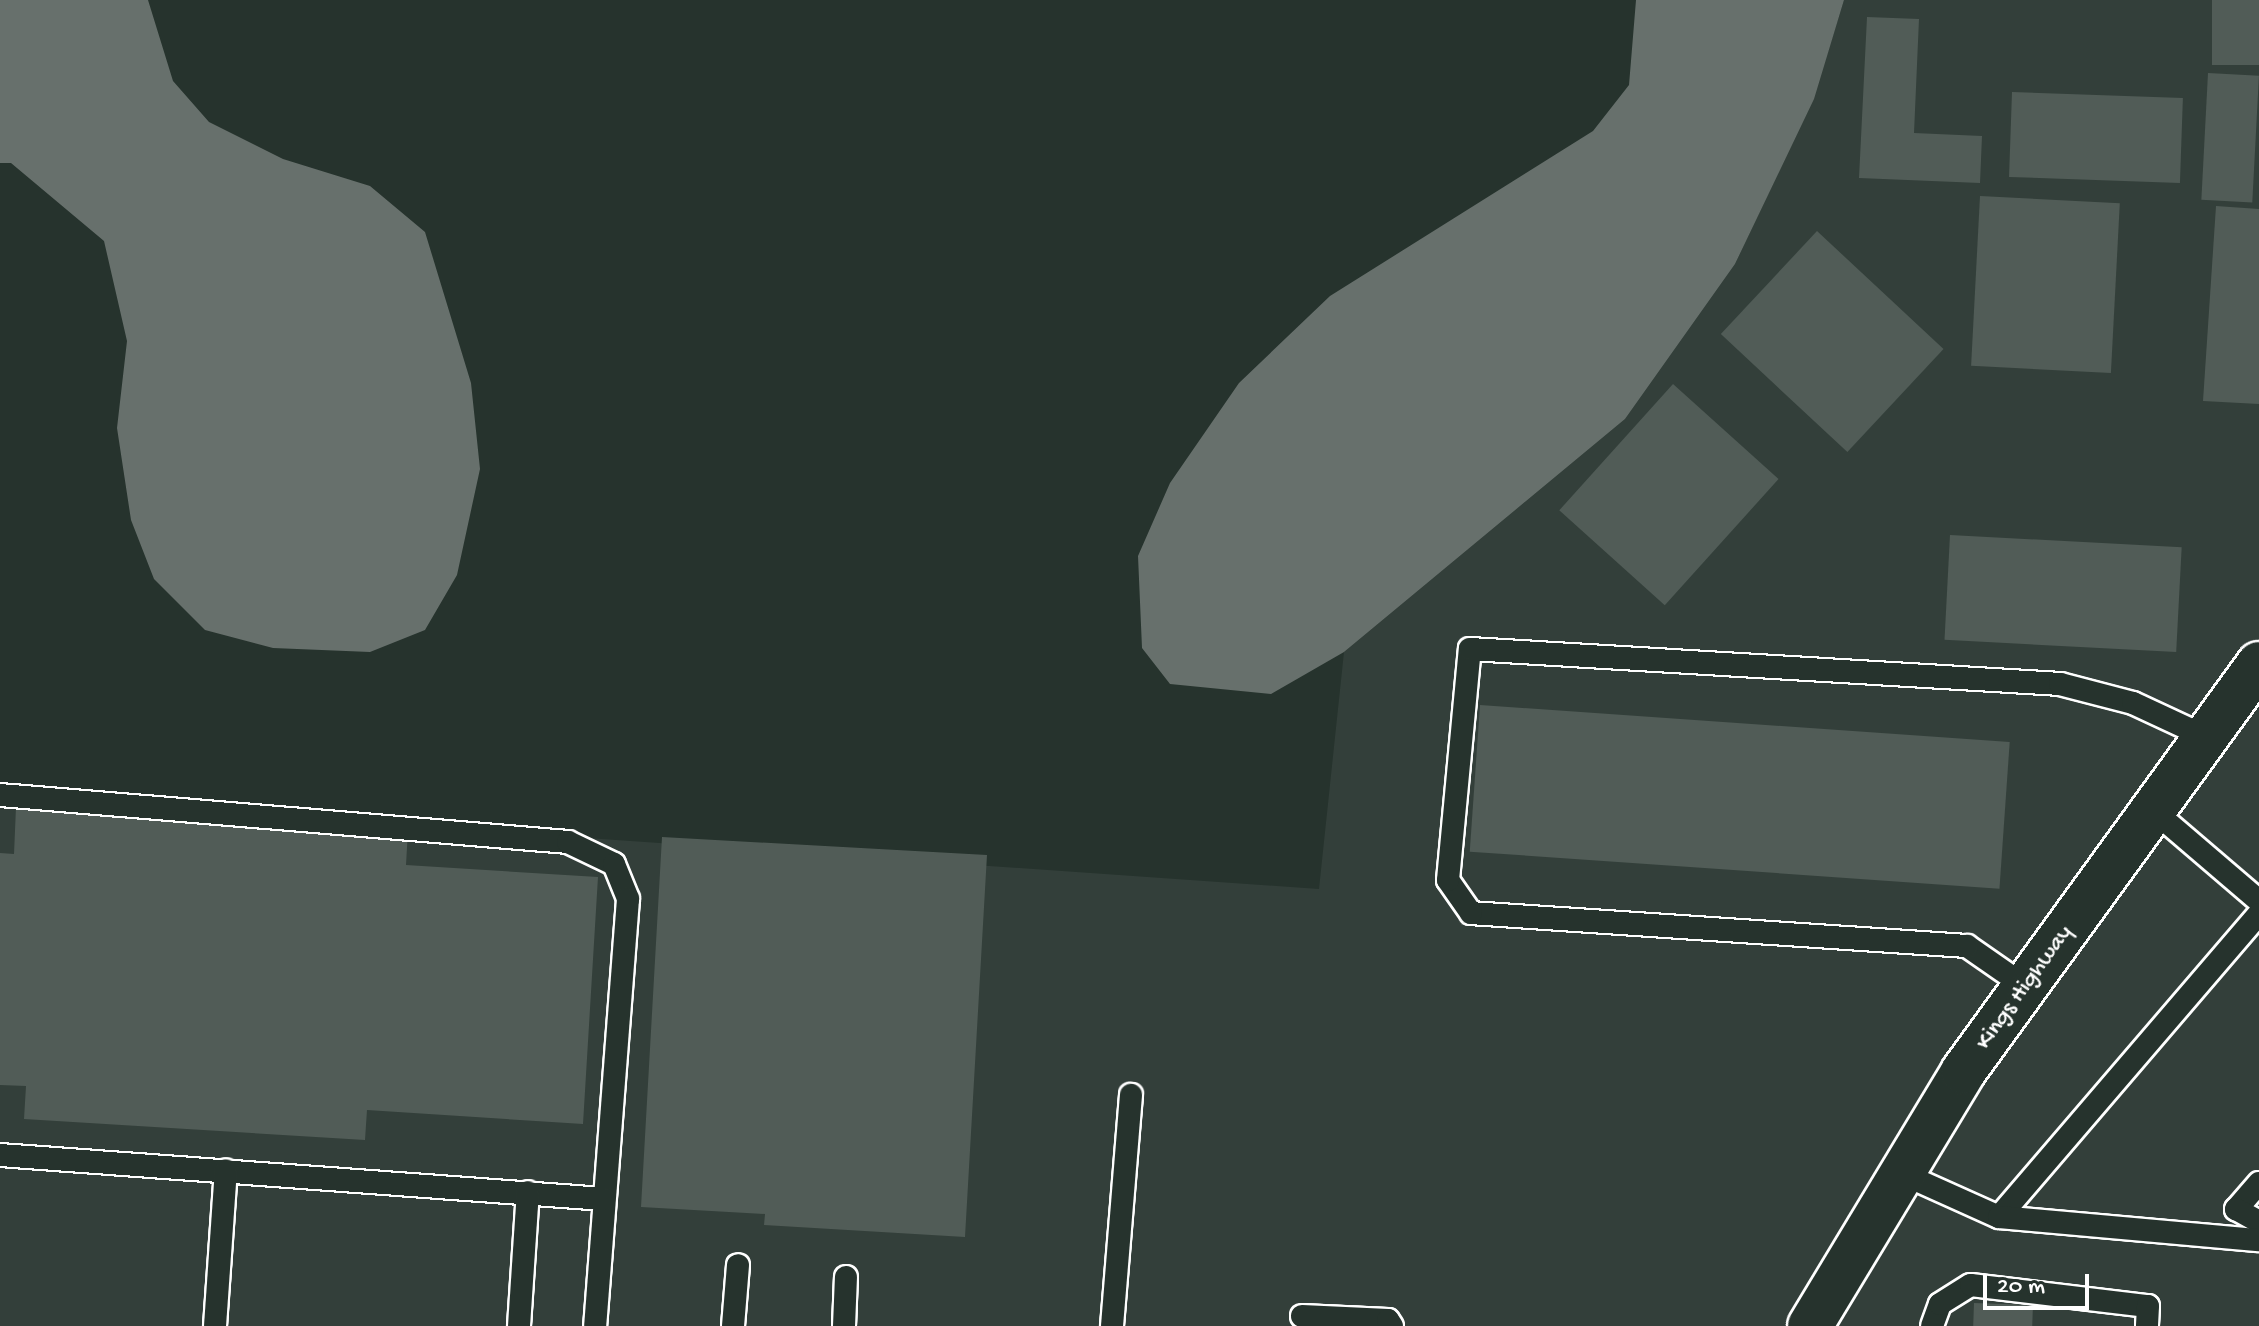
<!DOCTYPE html>
<html>
<head>
<meta charset="utf-8">
<style>
	body { margin:0 }
	#map { position:relative; width:2259px; height:1326px; overflow:hidden; background:#26332d; font-family:"Gochi Hand",sans-serif }
	div>[style] { position:absolute }
	.built>* { inset:0; background:#333f3a }
	.water>* { inset:0; background:#67706c }
	.building>* { inset:0; background:#515c57; transform-origin:0 0 }
	.roads { filter:drop-shadow(2px 0 #fff) drop-shadow(-2px 0 #fff) drop-shadow(0 2px #fff) drop-shadow(0 -2px #fff) }
	.service>* { height:22px; margin:-11px; padding:0 11px; transform-origin:11px; border-radius:11px; background:#26332d }
	.tertiary>* { height:44px; margin:-22px; padding:0 22px; transform-origin:22px; border-radius:22px; background:#26332d }
	span { translate:-50% -50%; white-space:nowrap; text-align:center; line-height:1.15; -webkit-text-stroke:8px #26332d; paint-order:stroke }
	.street-label { font-size:24px; color:#fff }
	.scale { position:absolute; left:1983px; top:1274px; width:106px; height:36px; box-sizing:border-box; border:4px solid #fff; border-top:0; padding-left:10px; font-size:24px; line-height:28px; white-space:nowrap; color:#fff; -webkit-text-stroke:6px #26332d; paint-order:stroke }
</style>
</head>
<body>
<div id="map">
	<div class="built">
		<div style="clip-path:polygon(1844px 0,2259px 0,2259px 1326px,0 1326px,0 797px,1319px 889px,1344px 652px,1625px 419px,1735px 264px,1813px 99px)"></div>
	</div>
	<div class="water">
		<div style="clip-path:polygon(0 0,148px 0,173px 81px,209px 122px,283px 159px,370px 186px,425px 232px,471px 383px,480px 469px,457px 575px,425px 630px,370px 652px,273px 648px,205px 630px,154px 579px,131px 520px,117px 428px,127px 341px,104px 241px,11px 163px,0 163px)"></div>
		<div style="clip-path:polygon(1636px 0,1844px 0,1814px 99px,1735px 264px,1625px 419px,1344px 652px,1271px 694px,1170px 684px,1142px 648px,1138px 556px,1170px 483px,1239px 383px,1330px 296px,1593px 131px,1629px 85px)"></div>
	</div>
	<div class="building">
		<div style="left:2212px;top:0;width:47px;height:65px"></div>
		<div style="clip-path:polygon(1867px 17px,1919px 19px,1914px 133px,1982px 136px,1980px 183px,1859px 178px)"></div>
		<div style="left:2208px;top:73px;width:51px;height:127px;rotate:3deg"></div>
		<div style="left:2012px;top:92px;width:171px;height:85px;rotate:2deg"></div>
		<div style="left:1980px;top:196px;width:140px;height:170px;rotate:3deg"></div>
		<div style="clip-path:polygon(2216px 206px,2259px 209px,2259px 404px,2203px 401px)"></div>
		<div style="left:1817px;top:231px;width:173px;height:141px;rotate:43deg"></div>
		<div style="left:1673px;top:384px;width:142px;height:170px;rotate:42deg"></div>
		<div style="left:1950px;top:535px;width:232px;height:105px;rotate:3deg"></div>
		<div style="left:1480px;top:705px;width:531px;height:147px;rotate:4deg"></div>
		<div style="clip-path:polygon(16px 807px,408px 830px,406px 865px,598px 877px,583px 1124px,367px 1110px,365px 1140px,24px 1119px,26px 1086px,0 1085px,0 853px,14px 854px)"></div>
		<div style="clip-path:polygon(662px 837px,987px 855px,965px 1237px,764px 1225px,765px 1214px,641px 1207px)"></div>
		<div style="left:1974px;top:1303px;width:59px;height:23px;rotate:2deg"></div>
	</div>
	<div class="roads">
		<div class="service">
			<div style="left:0;top:795px;width:570px;rotate:4.73deg"></div>
			<div style="left:568px;top:842px;width:51px;rotate:25.6deg"></div>
			<div style="left:614px;top:864px;width:38px;rotate:68deg"></div>
			<div style="left:628px;top:899px;width:428px;rotate:94.4deg"></div>
			<div style="left:2154px;top:811px;width:138px;rotate:40.6deg"></div>
			<div style="left:2026px;top:987px;width:72px;rotate:-145.2deg"></div>
			<div style="left:1967px;top:946px;width:497px;rotate:-176.2deg"></div>
			<div style="left:1471px;top:913px;width:40px;rotate:-124.9deg"></div>
			<div style="left:1448px;top:880px;width:232px;rotate:-84.6deg"></div>
			<div style="left:1470px;top:649px;width:591px;rotate:3.39deg"></div>
			<div style="left:2060px;top:684px;width:75px;rotate:14.6deg"></div>
			<div style="left:2133px;top:703px;width:83px;rotate:25deg"></div>
			<div style="left:0;top:1155px;width:606px;rotate:4.17deg"></div>
			<div style="left:1901px;top:1173px;width:107px;rotate:24.2deg"></div>
			<div style="left:1999px;top:1217px;width:399px;rotate:-49.4deg"></div>
			<div style="left:2259px;top:1183px;width:35px;rotate:131deg"></div>
			<div style="left:2236px;top:1209px;width:26px;rotate:29deg"></div>
			<div style="left:1999px;top:1217px;width:261px;rotate:5.1deg"></div>
			<div style="left:1302px;top:1316px;width:86px;rotate:2.7deg"></div>
			<div style="left:1388px;top:1320px;width:7px;rotate:56deg"></div>
			<div style="left:215px;top:1326px;width:156px;rotate:-86deg"></div>
			<div style="left:519px;top:1326px;width:134px;rotate:-86.2deg"></div>
			<div style="left:733px;top:1326px;width:61px;rotate:-85.3deg"></div>
			<div style="left:844px;top:1326px;width:49px;rotate:-87.7deg"></div>
			<div style="left:1112px;top:1326px;width:232px;rotate:-85.3deg"></div>
			<div style="left:1932px;top:1326px;width:23px;rotate:-70deg"></div>
			<div style="left:1940px;top:1304px;width:36px;rotate:-32deg"></div>
			<div style="left:1971px;top:1285px;width:178px;rotate:6.8deg"></div>
			<div style="left:2148px;top:1306px;width:20px;rotate:93deg"></div>
		</div>
		<div class="tertiary">
			<div style="left:1810px;top:1326px;width:297px;rotate:-58.9deg"></div>
			<div style="left:1963px;top:1072px;width:504px;rotate:-54.04deg"></div>
		</div>
	</div>
	<div class="street-label">
		<span style="left:2025px;top:988px;rotate:-54deg">Kings Highway</span>
	</div>
	<div class="scale">20 m</div>
</div>
</body>
</html>
